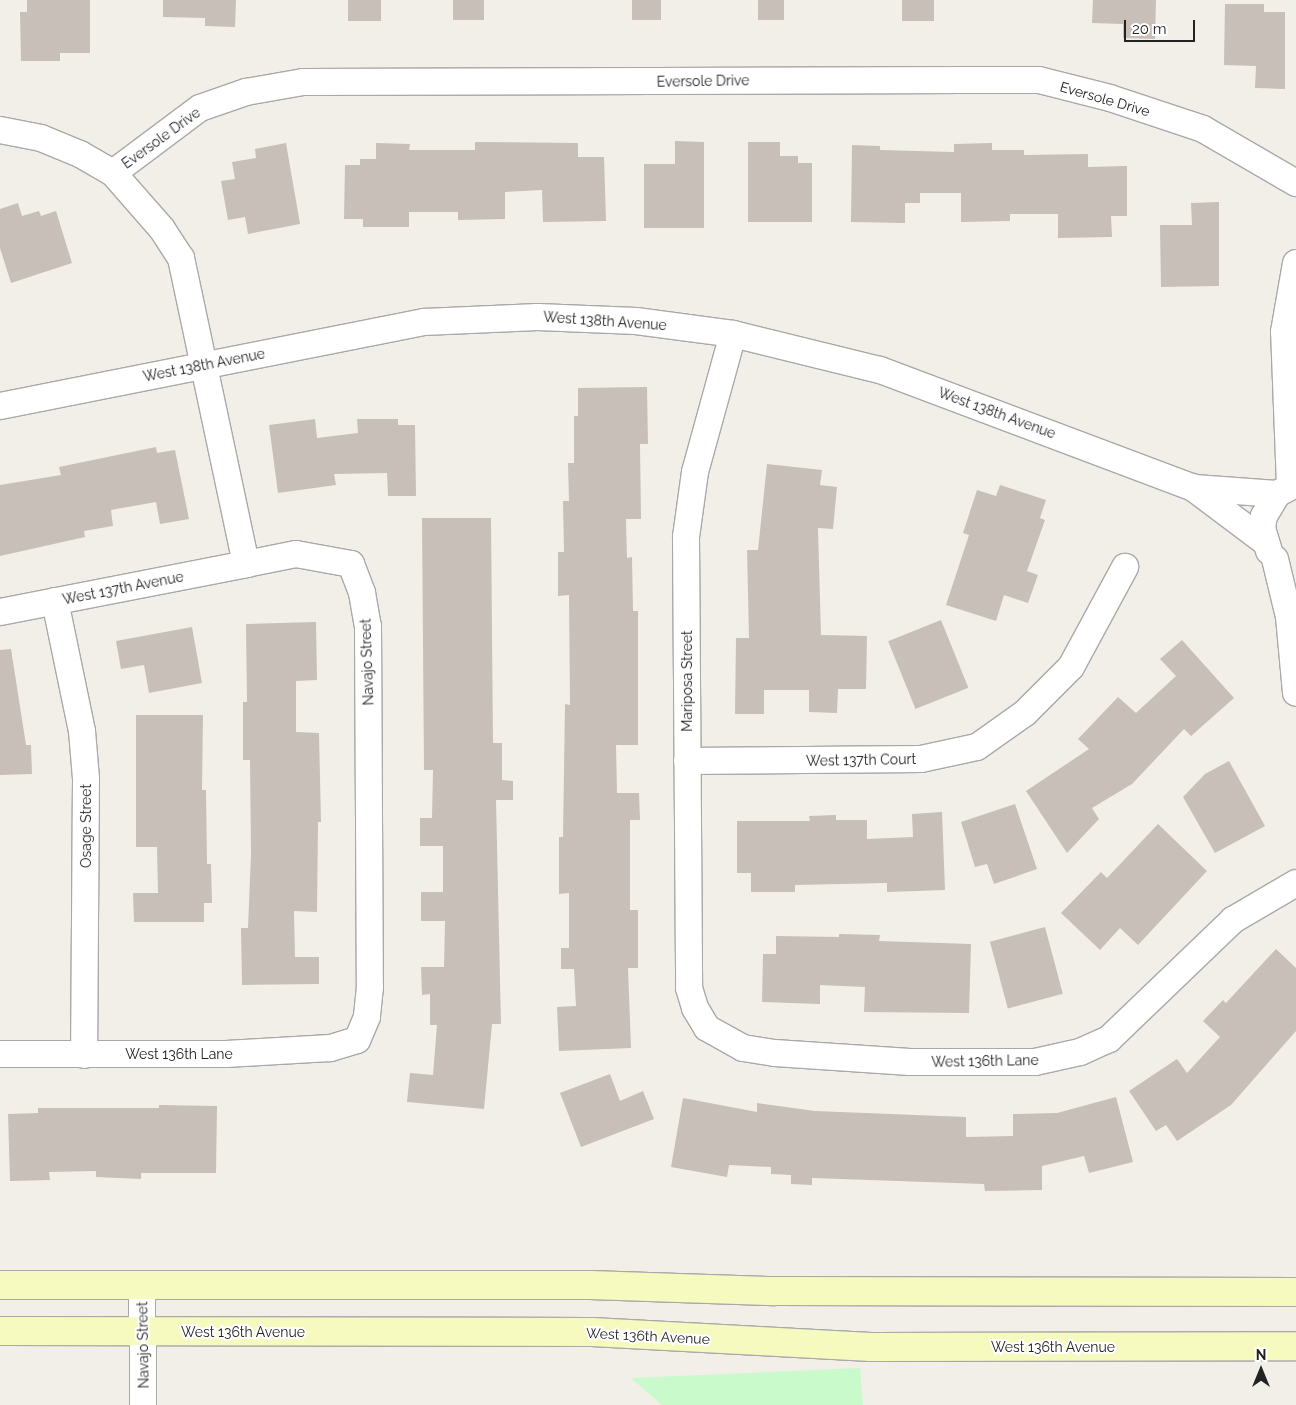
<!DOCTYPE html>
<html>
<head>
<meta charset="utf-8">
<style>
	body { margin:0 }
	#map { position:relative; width:1296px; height:1405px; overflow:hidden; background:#f2efe9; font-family:Raleway,sans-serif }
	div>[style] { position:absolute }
	.park>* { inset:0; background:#c8facc }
	.building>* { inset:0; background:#c7bfb8; transform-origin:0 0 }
	.roads { filter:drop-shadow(1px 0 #a9a9a9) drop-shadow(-1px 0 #a9a9a9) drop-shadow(0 1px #a9a9a9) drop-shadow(0 -1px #a9a9a9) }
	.minor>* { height:26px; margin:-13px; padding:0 13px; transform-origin:13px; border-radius:13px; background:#fff }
	.secondary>* { height:28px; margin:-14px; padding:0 14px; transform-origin:14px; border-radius:14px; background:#f7fabf }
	span { translate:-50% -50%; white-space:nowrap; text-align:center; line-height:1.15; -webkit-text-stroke:4px #fff; paint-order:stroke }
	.street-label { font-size:14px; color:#222 }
	.north { position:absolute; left:1236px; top:1345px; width:50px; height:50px; -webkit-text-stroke:4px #fff; paint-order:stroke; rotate:0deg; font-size:14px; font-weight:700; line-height:20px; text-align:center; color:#222 }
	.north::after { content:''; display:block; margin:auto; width:18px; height:22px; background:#222; clip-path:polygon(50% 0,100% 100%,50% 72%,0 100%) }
	.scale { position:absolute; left:1124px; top:20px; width:71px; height:22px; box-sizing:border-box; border:2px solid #222; border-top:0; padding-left:6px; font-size:15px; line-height:18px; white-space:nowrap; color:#222; -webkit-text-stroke:4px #fff; paint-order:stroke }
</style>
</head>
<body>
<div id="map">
	<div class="park">
		<div style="clip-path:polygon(860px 1368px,863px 1405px,662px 1405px,631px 1378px)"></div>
	</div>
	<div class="building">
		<div style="clip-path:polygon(27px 0,90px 0,90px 53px,60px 53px,60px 61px,21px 61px,20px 12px,27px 12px)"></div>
		<div style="clip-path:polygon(163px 0,236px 0,235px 27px,205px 26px,205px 18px,163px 17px)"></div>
		<div style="left:348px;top:0;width:33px;height:21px"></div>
		<div style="left:453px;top:0;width:31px;height:20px"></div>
		<div style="left:632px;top:0;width:29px;height:20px"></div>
		<div style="left:758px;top:0;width:26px;height:20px"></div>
		<div style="left:902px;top:0;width:32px;height:21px"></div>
		<div style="clip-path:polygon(1093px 0,1156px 0,1155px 39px,1123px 38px,1123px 24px,1092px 23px)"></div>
		<div style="clip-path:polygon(1225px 4px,1264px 4px,1264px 12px,1285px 12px,1285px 89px,1255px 88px,1256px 66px,1224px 65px)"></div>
		<div style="clip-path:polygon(675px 141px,704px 142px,704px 228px,644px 228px,644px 164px,675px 164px)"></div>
		<div style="clip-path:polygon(475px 142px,578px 143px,578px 157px,604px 157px,606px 221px,543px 222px,542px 190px,505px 192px,505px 219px,458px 220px,458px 212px,409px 212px,409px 227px,363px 227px,363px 219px,344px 219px,345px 165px,360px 165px,360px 159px,376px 159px,376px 143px,410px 144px,409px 150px,475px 150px)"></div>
		<div style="clip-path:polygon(748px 142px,780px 142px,780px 156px,798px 156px,798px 163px,812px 163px,812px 222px,748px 222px)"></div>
		<div style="clip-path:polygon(286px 143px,300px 224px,248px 234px,245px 217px,228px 220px,221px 181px,235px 179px,232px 162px,256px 158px,255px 149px)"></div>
		<div style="clip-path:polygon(992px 143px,992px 150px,1024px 150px,1024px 155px,1088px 154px,1088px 167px,1127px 166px,1127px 216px,1111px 216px,1112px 237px,1058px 238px,1058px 214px,1010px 214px,1010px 221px,961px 222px,961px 193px,920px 193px,920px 203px,905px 203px,905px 223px,851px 222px,852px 145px,880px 146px,880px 150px,954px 152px,954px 144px)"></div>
		<div style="clip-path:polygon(1219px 202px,1219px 286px,1161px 287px,1160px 225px,1192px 225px,1191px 203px)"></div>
		<div style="clip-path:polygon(18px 203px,22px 216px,39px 211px,41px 216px,56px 211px,72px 263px,11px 283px,0 248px,0 209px)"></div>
		<div style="clip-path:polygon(647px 387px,648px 444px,640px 444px,641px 519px,626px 519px,627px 558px,632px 557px,633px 611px,638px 611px,638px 745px,616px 745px,617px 793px,639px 793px,640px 820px,630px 820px,630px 910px,638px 910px,638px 968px,628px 968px,631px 1048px,559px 1051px,557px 1007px,576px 1006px,574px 969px,561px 969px,561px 948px,569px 948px,569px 893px,559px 894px,559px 837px,563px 837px,565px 704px,570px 705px,569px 595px,558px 596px,558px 552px,564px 552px,563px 501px,569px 501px,568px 463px,574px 463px,574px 416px,578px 416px,578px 388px)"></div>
		<div style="clip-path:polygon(315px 419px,317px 438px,358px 433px,357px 419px,398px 419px,398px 425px,415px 425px,416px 496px,388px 496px,387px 473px,334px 474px,336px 485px,278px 493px,269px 425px)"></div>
		<div style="clip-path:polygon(156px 447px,157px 453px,175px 450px,189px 519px,160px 524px,156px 502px,111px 510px,113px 526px,84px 531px,85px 537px,0 556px,0 485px,61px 475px,59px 467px)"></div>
		<div style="clip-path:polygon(767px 464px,822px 470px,820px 485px,837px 487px,833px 529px,818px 528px,821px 635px,867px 636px,866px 689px,838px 689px,837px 713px,809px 712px,809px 690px,764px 690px,764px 714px,735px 714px,736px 638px,749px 638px,747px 550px,758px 550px)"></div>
		<div style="clip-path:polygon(1000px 485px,1046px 500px,1040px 518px,1045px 520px,1027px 571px,1038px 575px,1028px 603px,1004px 595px,996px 621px,946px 605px,969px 535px,963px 533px,977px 490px,996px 496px)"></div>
		<div style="clip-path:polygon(422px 518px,491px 518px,493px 743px,502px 743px,502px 780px,513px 781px,513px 800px,496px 800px,501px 1024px,492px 1024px,484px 1109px,407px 1102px,410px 1073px,433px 1075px,437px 1025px,430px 1025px,430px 994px,422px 995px,421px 967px,444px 967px,445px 921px,421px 921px,421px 892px,443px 892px,443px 846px,420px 846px,420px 818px,432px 818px,433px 770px,424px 770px)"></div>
		<div style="left:941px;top:620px;width:73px;height:57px;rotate:68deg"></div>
		<div style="clip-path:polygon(316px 622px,317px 680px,296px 681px,296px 732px,319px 733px,321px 822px,318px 822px,317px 912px,294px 911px,295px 957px,319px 957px,319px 984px,242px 985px,241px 928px,248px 928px,251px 854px,250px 760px,243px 760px,243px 702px,247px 702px,246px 624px)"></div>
		<div style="clip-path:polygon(192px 627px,202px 683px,149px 693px,144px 665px,121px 669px,116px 641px)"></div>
		<div style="clip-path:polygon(1182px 640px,1234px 698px,1191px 736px,1184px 729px,1132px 784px,1092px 808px,1099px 819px,1067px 853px,1026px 791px,1089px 749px,1078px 739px,1118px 697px,1136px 713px,1176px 676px,1160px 659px)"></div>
		<div style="clip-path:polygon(11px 649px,26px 745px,31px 745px,32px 774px,0 775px,0 650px)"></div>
		<div style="clip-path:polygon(136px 715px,203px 715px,202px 790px,206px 790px,207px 864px,211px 864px,212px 903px,204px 903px,204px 922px,134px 922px,133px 893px,158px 893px,157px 847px,136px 847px)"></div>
		<div style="clip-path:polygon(1229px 761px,1265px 826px,1215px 853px,1183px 797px,1205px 774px)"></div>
		<div style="clip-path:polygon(1015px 804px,1037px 869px,994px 884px,987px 864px,975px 867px,961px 822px)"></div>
		<div style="clip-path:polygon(942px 812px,945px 890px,887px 892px,887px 883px,795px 885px,795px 892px,751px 892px,751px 873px,737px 873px,737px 821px,810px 821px,809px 816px,836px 815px,836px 820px,867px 820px,867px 839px,913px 837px,912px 814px)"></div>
		<div style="clip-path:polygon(1158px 824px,1207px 871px,1138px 945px,1120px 928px,1100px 950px,1061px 913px,1101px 872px,1107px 878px)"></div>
		<div style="left:1045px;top:927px;width:69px;height:57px;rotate:75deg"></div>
		<div style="clip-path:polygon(839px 934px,880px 935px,879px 941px,971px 944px,969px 1013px,864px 1012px,865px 987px,820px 985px,820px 1004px,762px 1002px,763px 954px,776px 954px,776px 936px,839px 937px)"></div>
		<div style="clip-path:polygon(1276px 949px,1296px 968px,1296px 1031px,1231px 1105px,1177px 1141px,1166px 1125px,1156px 1131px,1129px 1091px,1177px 1059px,1187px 1073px,1220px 1037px,1203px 1021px,1223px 1000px,1226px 1003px)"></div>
		<div style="clip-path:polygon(610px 1074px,620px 1101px,643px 1091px,654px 1119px,581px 1147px,560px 1093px)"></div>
		<div style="clip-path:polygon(1116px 1097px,1133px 1162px,1089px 1173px,1084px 1156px,1042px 1166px,1042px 1190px,985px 1191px,984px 1184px,812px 1178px,812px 1185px,791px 1184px,791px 1175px,771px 1174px,771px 1167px,729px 1165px,727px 1177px,671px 1167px,683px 1098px,757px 1112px,757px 1103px,815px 1111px,966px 1117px,966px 1137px,1013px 1136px,1013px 1114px,1057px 1113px)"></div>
		<div style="clip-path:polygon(159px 1105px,217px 1106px,216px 1173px,141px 1173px,141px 1179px,96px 1177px,96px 1171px,49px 1172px,50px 1180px,10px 1181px,8px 1114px,38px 1113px,38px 1108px,159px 1108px)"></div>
	</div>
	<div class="roads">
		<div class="minor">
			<div style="left:0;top:130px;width:42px;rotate:11deg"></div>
			<div style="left:41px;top:138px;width:42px;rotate:22.3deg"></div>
			<div style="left:80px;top:154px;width:38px;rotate:30deg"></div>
			<div style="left:113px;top:173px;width:74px;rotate:48.8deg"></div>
			<div style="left:162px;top:229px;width:35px;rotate:57deg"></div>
			<div style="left:181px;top:258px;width:313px;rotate:78deg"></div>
			<div style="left:246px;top:564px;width:51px;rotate:-11.3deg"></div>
			<div style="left:296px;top:554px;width:56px;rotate:10.3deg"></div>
			<div style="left:351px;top:564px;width:31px;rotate:69deg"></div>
			<div style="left:362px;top:593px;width:34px;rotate:80deg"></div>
			<div style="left:368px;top:626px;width:361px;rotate:89.7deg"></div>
			<div style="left:370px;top:987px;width:30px;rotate:96deg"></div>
			<div style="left:367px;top:1017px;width:25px;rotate:113deg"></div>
			<div style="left:357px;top:1040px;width:28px;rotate:163deg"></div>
			<div style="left:330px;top:1048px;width:104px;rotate:176.7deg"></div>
			<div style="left:226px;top:1054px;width:226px;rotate:180deg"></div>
			<div style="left:113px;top:173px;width:109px;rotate:-36.8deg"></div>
			<div style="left:200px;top:108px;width:49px;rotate:-19.2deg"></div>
			<div style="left:246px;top:92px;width:58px;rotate:-10deg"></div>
			<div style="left:303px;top:82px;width:661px;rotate:-0.17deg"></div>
			<div style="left:964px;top:80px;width:75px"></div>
			<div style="left:1039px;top:80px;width:73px;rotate:14.2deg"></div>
			<div style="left:1110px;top:98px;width:98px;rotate:18.4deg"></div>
			<div style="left:1203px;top:129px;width:108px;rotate:30.1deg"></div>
			<div style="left:733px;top:334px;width:143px;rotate:105.4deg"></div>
			<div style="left:695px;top:472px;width:66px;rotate:97.9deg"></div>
			<div style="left:686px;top:537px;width:451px;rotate:89.6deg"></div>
			<div style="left:689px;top:988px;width:21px;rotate:73deg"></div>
			<div style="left:695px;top:1008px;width:23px;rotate:59deg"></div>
			<div style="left:707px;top:1028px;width:41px;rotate:29.1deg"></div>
			<div style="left:743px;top:1048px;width:32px;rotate:9deg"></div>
			<div style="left:775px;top:1053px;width:135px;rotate:3.8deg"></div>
			<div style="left:910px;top:1062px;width:125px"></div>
			<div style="left:1035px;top:1062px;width:46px;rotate:-12.5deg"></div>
			<div style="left:1080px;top:1052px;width:32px;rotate:-24deg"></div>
			<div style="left:1109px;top:1039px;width:172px;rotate:-43.8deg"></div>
			<div style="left:1233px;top:920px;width:73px;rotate:-30.4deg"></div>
			<div style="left:0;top:406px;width:432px;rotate:-11.2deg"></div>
			<div style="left:424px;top:322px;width:114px;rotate:-2.5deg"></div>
			<div style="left:538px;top:317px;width:98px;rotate:2.3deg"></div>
			<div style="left:636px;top:321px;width:98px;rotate:7.6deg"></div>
			<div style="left:733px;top:334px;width:151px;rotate:13.8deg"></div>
			<div style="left:880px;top:370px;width:333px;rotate:20.6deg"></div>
			<div style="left:1192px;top:487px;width:90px;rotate:36.9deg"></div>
			<div style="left:1290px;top:486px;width:154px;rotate:-92.2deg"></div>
			<div style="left:1284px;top:332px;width:70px;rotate:-80.1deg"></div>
			<div style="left:1195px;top:488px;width:82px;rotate:4.2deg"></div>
			<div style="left:1269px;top:551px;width:24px;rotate:-107deg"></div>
			<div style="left:1262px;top:528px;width:12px;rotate:-81deg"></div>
			<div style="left:1264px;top:516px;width:26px;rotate:-59deg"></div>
			<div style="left:1277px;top:494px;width:21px;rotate:-28deg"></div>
			<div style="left:1275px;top:559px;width:60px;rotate:76.4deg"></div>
			<div style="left:1289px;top:617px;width:76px;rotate:84.7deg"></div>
			<div style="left:55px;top:601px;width:133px;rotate:78.3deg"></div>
			<div style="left:82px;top:731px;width:48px;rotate:85.2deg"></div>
			<div style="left:86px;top:779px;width:276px;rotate:90.4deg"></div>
			<div style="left:0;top:612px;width:251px;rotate:-11deg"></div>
			<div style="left:687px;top:761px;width:234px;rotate:-0.5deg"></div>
			<div style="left:921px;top:759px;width:57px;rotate:-12.1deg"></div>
			<div style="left:977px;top:747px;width:59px;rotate:-35.3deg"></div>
			<div style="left:1025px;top:713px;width:65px;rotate:-45deg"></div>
			<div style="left:1071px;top:667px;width:114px;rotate:-61.6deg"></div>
			<div style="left:142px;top:1285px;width:120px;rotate:89.5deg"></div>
		</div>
		<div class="secondary">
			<div style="left:0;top:1285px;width:590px"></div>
			<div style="left:590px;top:1285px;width:185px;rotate:1.9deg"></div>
			<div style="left:775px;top:1291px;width:521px;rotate:0.11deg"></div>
			<div style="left:0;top:1331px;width:592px;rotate:0.1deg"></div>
			<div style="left:592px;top:1332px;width:279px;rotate:3.1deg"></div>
			<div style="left:871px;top:1347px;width:425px;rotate:-0.1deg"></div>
		</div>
	</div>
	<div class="street-label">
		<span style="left:703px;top:81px;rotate:-1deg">Eversole Drive</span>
		<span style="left:1105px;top:99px;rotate:16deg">Eversole Drive</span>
		<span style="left:161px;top:138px;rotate:-36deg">Eversole Drive</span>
		<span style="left:605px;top:321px;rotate:4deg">West 138th Avenue</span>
		<span style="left:204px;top:365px;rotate:-11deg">West 138th Avenue</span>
		<span style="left:997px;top:413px;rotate:20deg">West 138th Avenue</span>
		<span style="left:123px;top:588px;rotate:-11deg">West 137th Avenue</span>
		<span style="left:367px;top:662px;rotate:-92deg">Navajo Street</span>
		<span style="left:687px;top:681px;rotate:-90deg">Mariposa Street</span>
		<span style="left:861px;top:760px;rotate:-1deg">West 137th Court</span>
		<span style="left:86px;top:826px;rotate:-90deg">Osage Street</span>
		<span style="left:179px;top:1054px">West 136th Lane</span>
		<span style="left:985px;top:1061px;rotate:-1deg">West 136th Lane</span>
		<span style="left:243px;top:1332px">West 136th Avenue</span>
		<span style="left:648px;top:1336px;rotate:3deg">West 136th Avenue</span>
		<span style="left:143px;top:1345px;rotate:-91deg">Navajo Street</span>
		<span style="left:1053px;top:1347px">West 136th Avenue</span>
	</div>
	<div class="north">N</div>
	<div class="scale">20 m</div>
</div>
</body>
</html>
